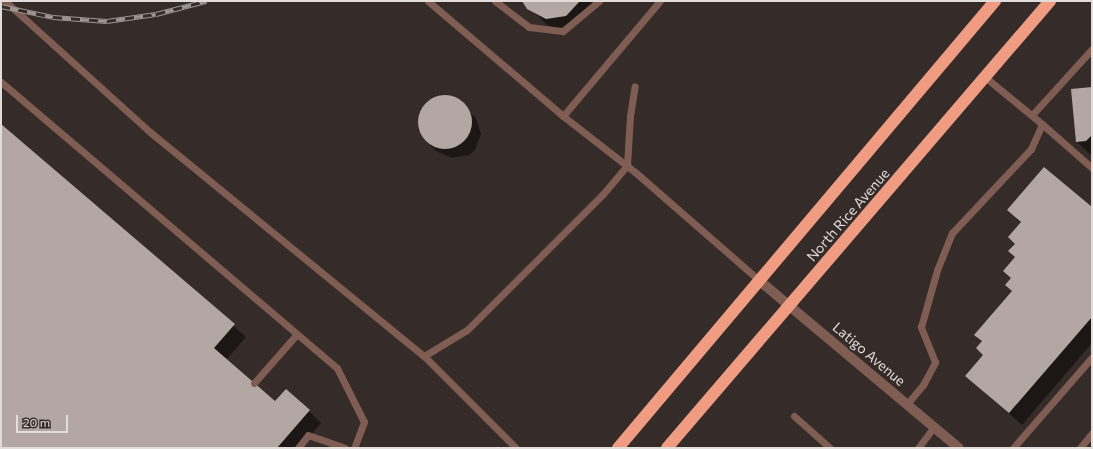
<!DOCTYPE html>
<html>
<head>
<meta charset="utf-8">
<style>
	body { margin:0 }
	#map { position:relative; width:1093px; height:449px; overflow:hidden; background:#352c29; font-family:Commissioner,sans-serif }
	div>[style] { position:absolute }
	.shadow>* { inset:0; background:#0007 }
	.building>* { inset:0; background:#b3a7a3 }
	.round { border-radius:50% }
	.lane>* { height:7px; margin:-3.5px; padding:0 3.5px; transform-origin:3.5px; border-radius:3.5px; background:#805d53 }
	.street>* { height:10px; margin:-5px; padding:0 5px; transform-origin:5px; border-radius:5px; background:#805d53 }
	.highway>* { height:12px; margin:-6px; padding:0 6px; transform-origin:6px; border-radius:6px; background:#f09c82 }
	.rail>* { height:4.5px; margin-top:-2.25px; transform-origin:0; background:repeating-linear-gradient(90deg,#352c29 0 9px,#9d9694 0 18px); box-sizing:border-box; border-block:1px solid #9d9694 }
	span { translate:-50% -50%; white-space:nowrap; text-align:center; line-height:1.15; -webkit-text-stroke:4px #352c29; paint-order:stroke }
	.street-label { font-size:14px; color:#e2dcda }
	.frame { position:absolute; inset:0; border:2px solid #e2dcda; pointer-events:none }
	.scale { position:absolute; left:16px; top:415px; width:52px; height:18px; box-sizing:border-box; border:2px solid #e2dcda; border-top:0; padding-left:5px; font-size:12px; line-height:14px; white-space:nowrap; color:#e2dcda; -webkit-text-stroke:3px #352c29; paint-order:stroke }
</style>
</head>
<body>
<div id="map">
	<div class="shadow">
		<div style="clip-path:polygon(523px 1px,593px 1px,584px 19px,576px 25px,556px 28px,547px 25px)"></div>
		<div style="clip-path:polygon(1092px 88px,1092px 154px,1090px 154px,1077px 142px,1072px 90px)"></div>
		<div style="clip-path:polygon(436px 98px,453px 98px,476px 118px,481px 134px,475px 150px,469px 155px,452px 158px,436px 151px,426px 141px,419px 125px,420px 117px,429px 102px)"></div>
		<div style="clip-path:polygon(1px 125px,246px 337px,226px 360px,276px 403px,309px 411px,321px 423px,300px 448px,1px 448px)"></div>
		<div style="clip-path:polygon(1092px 209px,1092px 343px,1022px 425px,967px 376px,984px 355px,983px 342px,976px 335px,1013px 292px,1006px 285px,1012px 279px,1021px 223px,1008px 210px)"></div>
	</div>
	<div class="building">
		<div style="clip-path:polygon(522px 1px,580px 1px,566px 16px,546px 19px,527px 9px)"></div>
		<div style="clip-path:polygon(1092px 87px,1092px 135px,1086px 141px,1076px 142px,1071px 89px)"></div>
		<div class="round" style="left:418px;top:95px;width:54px;height:54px"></div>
		<div style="clip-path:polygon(1px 124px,235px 324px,214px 348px,275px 401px,286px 389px,310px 410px,277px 448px,1px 448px)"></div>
		<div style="clip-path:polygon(1044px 167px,1092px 207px,1092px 317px,1009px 413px,965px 376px,983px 355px,976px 348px,982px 341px,974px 335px,1012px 291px,1005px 285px,1011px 278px,1003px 271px,1015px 257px,1008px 251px,1015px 244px,1008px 237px,1021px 222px,1007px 210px)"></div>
	</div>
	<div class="lane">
		<div style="left:5px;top:1px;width:195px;rotate:42.1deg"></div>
		<div style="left:150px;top:132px;width:354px;rotate:39.3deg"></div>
		<div style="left:424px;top:356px;width:130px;rotate:45deg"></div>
		<div style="left:428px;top:1px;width:177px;rotate:40.4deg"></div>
		<div style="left:563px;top:116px;width:91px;rotate:37.9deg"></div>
		<div style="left:635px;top:172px;width:167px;rotate:41.1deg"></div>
		<div style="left:495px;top:1px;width:43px;rotate:37.4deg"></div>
		<div style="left:529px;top:27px;width:34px;rotate:7deg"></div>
		<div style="left:563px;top:31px;width:47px;rotate:-39.8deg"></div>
		<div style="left:1px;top:82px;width:441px;rotate:40.4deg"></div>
		<div style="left:337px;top:368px;width:60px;rotate:63.4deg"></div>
		<div style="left:364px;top:422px;width:28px;rotate:111deg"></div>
		<div style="left:1032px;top:115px;width:89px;rotate:-47.7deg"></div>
		<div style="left:563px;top:116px;width:150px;rotate:-49.9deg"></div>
		<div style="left:1042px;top:124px;width:67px;rotate:41.3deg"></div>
		<div style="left:424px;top:356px;width:50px;rotate:-31.2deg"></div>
		<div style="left:467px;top:330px;width:192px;rotate:-45deg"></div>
		<div style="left:603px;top:194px;width:38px;rotate:-50deg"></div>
		<div style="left:627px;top:165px;width:49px;rotate:-86.5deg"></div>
		<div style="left:630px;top:116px;width:30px;rotate:-81deg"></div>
		<div style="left:254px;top:383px;width:65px;rotate:-48.7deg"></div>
		<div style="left:907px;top:404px;width:25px;rotate:-50deg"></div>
		<div style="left:923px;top:385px;width:26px;rotate:-62deg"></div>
		<div style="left:935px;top:362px;width:38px;rotate:-112deg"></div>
		<div style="left:921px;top:327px;width:59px;rotate:-74.3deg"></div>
		<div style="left:937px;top:270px;width:40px;rotate:-68deg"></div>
		<div style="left:952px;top:233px;width:115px;rotate:-46.8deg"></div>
		<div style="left:1031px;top:149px;width:27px;rotate:-66deg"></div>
		<div style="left:1042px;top:124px;width:74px;rotate:-140.5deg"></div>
		<div style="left:794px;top:416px;width:48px;rotate:41.6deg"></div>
		<div style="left:298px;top:448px;width:16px;rotate:-52deg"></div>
		<div style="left:308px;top:435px;width:39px;rotate:19deg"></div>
		<div style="left:918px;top:448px;width:26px;rotate:-53deg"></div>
		<div style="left:1013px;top:448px;width:121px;rotate:-49deg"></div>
		<div style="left:1080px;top:448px;width:19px;rotate:-51deg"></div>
	</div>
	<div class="street">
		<div style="left:761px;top:282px;width:258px;rotate:40deg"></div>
	</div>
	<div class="highway">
		<div style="left:618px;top:448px;width:585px;rotate:-49.86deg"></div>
		<div style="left:667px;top:448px;width:589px;rotate:-49.41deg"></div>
	</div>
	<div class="rail">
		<div style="left:1px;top:6px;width:53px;rotate:11.9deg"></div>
		<div style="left:53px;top:17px;width:54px;rotate:4.2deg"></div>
		<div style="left:107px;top:21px;width:49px;rotate:-8.1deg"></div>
		<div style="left:156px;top:14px;width:52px;rotate:-14.6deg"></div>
	</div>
	<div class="street-label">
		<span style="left:848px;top:215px;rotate:-49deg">North Rice Avenue</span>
		<span style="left:869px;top:354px;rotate:40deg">Latigo Avenue</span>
	</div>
	<div class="frame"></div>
	<div class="scale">20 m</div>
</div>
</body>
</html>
